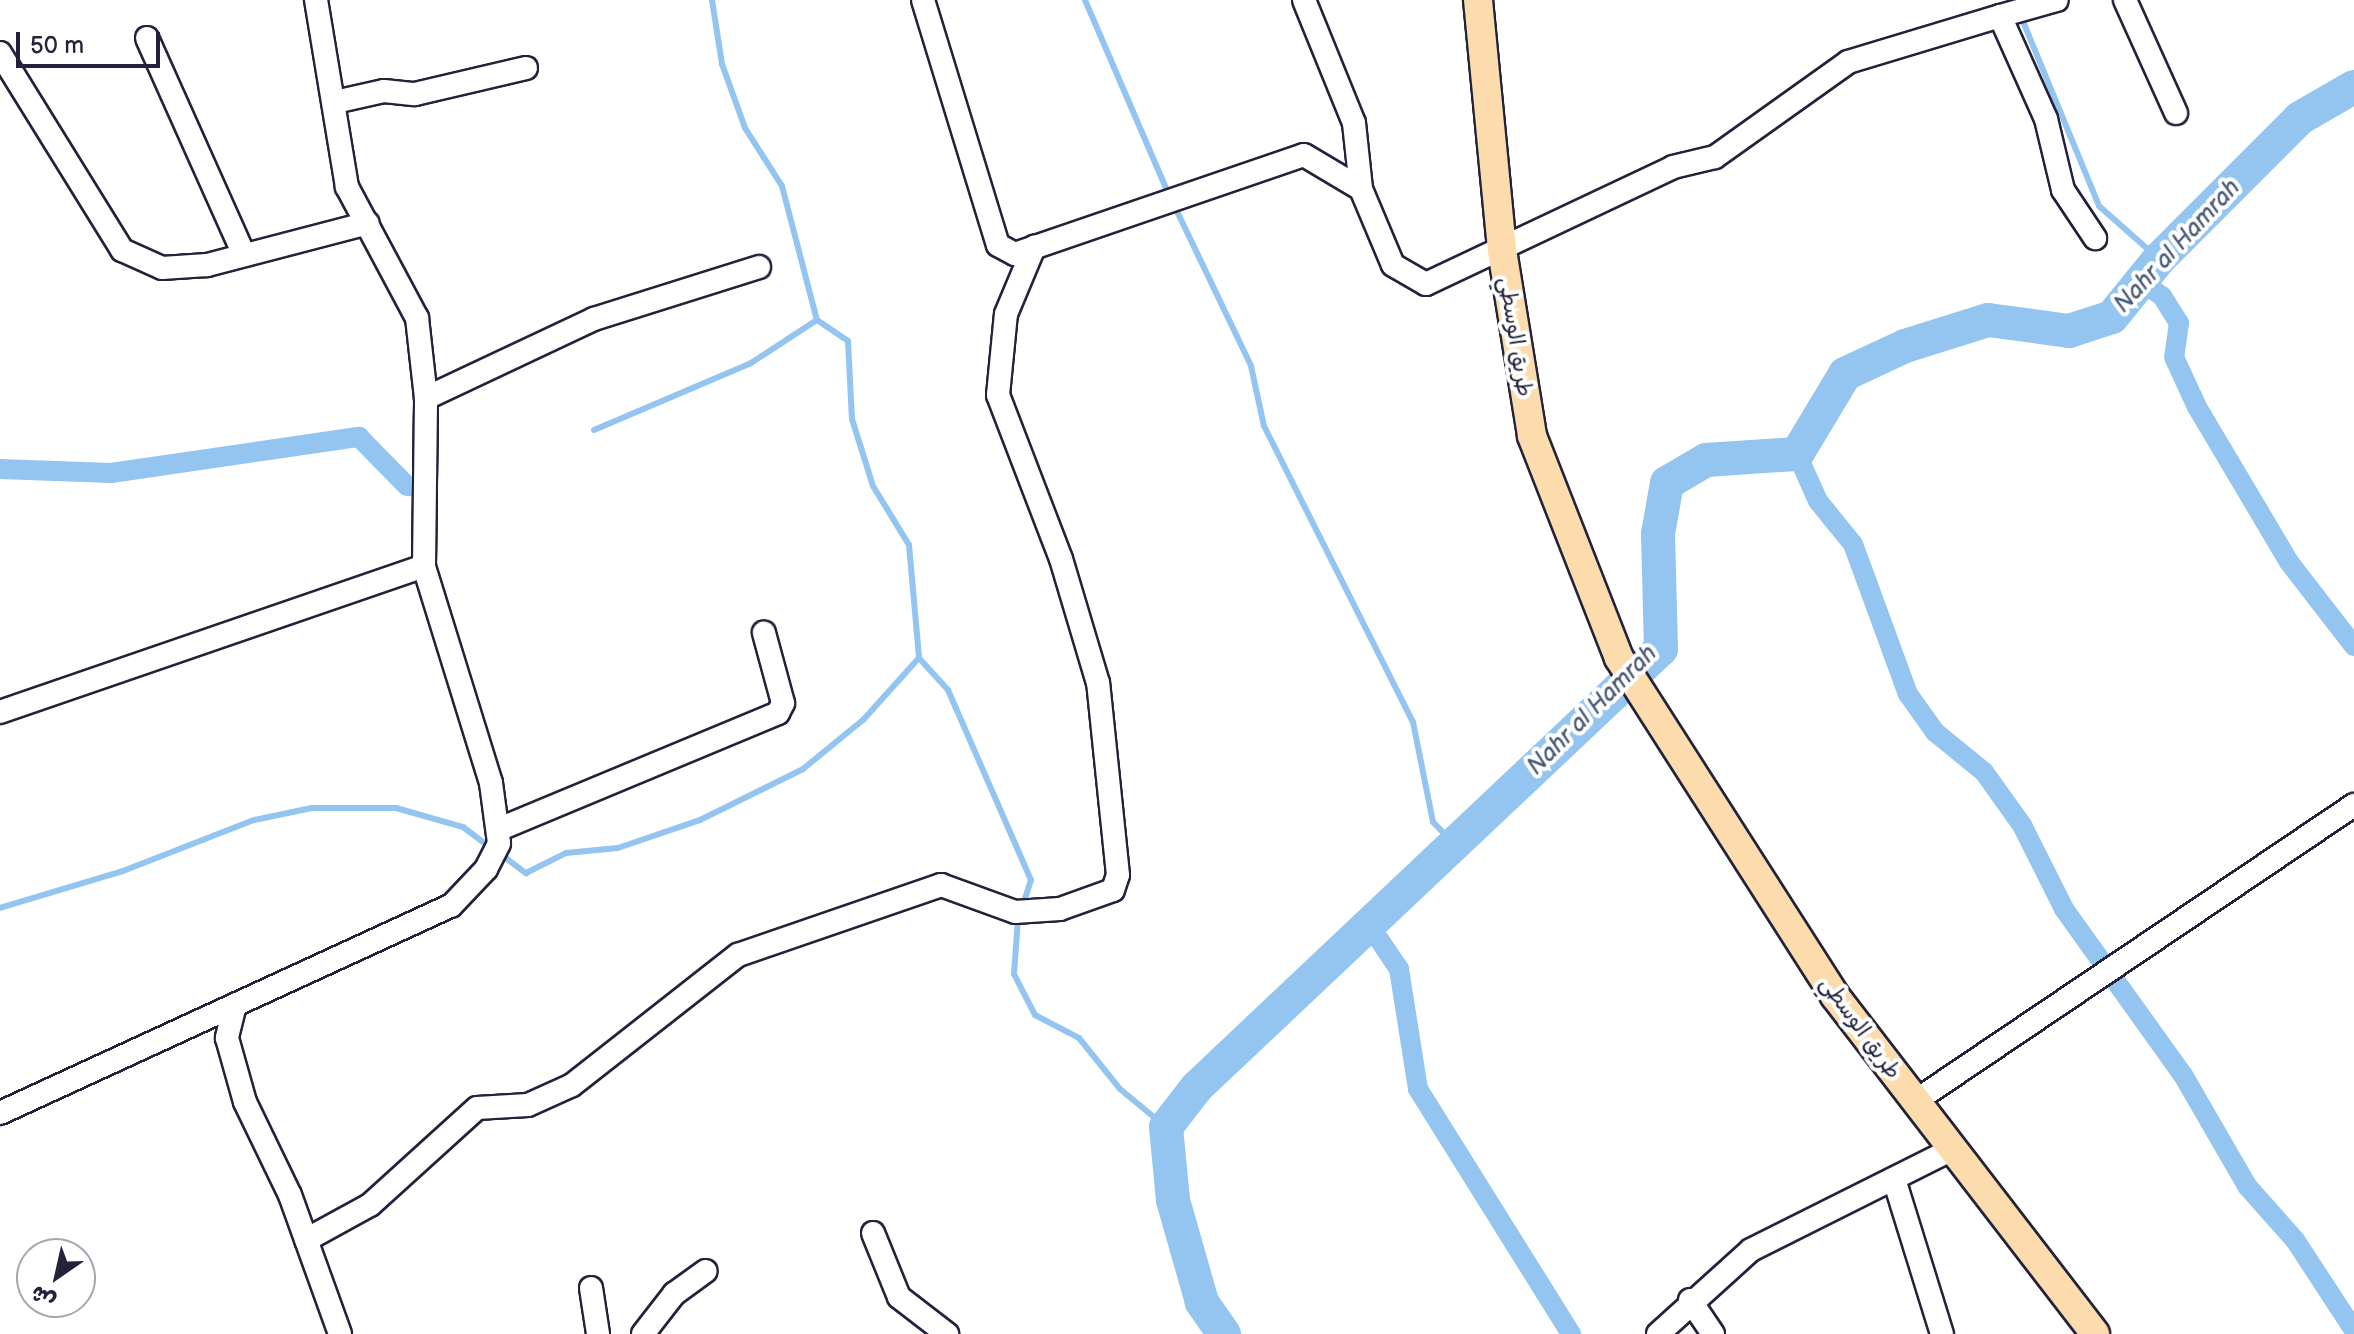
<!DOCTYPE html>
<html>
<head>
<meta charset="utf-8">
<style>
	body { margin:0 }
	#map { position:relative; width:2354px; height:1334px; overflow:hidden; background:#fff; font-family:"Balsamiq Sans","Playpen Sans Arabic",sans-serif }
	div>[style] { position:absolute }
	.stream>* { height:6px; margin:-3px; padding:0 3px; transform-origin:3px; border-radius:3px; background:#94c5f0 }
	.canal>* { height:20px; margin:-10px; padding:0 10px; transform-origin:10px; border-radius:10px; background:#94c5f0 }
	.river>* { height:34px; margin:-17px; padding:0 17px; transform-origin:17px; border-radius:17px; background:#94c5f0 }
	.roads { filter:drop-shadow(2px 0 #22223b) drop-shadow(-2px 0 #22223b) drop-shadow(0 2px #22223b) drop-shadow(0 -2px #22223b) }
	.minor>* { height:22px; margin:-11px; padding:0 11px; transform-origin:11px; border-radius:11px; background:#fff }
	.major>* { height:28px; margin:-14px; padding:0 14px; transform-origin:14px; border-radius:14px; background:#fcdcac }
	span { translate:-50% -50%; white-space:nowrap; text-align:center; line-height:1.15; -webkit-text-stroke:8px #fff; paint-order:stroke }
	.street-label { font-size:22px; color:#22223b }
	.water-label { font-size:24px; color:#4a5b7a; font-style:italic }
	.north { position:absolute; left:16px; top:1238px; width:80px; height:80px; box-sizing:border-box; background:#fff; border:2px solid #a7a7b1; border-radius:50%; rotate:214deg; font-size:22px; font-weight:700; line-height:32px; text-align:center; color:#22223b }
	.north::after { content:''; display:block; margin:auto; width:28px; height:36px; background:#22223b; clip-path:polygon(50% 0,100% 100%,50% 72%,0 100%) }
	.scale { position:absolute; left:16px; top:32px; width:144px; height:36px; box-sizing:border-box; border:4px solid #22223b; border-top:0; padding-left:10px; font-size:24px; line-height:28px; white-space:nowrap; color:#22223b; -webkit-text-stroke:6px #fff; paint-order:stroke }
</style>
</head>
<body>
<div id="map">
	<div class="stream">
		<div style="left:712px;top:0;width:65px;rotate:81.1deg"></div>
		<div style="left:722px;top:64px;width:68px;rotate:70.2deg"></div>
		<div style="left:745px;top:128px;width:69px;rotate:57.5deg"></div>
		<div style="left:782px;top:186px;width:138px;rotate:75.4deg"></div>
		<div style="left:817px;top:320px;width:37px;rotate:34deg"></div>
		<div style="left:848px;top:341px;width:78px;rotate:87.1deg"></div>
		<div style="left:852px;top:419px;width:70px;rotate:72.6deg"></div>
		<div style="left:873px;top:486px;width:69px;rotate:58.6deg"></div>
		<div style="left:909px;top:545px;width:113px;rotate:84.9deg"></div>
		<div style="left:919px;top:658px;width:43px;rotate:47.8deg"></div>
		<div style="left:948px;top:690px;width:207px;rotate:66.4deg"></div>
		<div style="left:1031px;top:880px;width:29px;rotate:108deg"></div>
		<div style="left:1085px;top:0;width:212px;rotate:66.7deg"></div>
		<div style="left:2020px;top:14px;width:208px;rotate:67.6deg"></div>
		<div style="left:2099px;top:206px;width:80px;rotate:41.5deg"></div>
		<div style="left:1174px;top:205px;width:178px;rotate:64.4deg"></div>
		<div style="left:1251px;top:366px;width:61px;rotate:77.8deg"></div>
		<div style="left:1264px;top:426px;width:331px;rotate:63.3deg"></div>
		<div style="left:1413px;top:722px;width:102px;rotate:78.7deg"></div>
		<div style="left:1433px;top:822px;width:30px;rotate:46deg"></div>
		<div style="left:594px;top:430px;width:171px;rotate:-23.1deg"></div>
		<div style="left:751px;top:363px;width:79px;rotate:-33.1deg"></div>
		<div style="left:499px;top:853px;width:34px;rotate:37deg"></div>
		<div style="left:526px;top:873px;width:45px;rotate:-26.6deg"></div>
		<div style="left:566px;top:853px;width:52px;rotate:-5.5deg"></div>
		<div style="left:618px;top:848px;width:87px;rotate:-18.9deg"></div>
		<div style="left:700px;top:820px;width:115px;rotate:-26.3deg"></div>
		<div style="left:803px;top:769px;width:79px;rotate:-39.3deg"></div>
		<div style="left:864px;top:719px;width:82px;rotate:-48deg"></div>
		<div style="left:0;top:908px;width:128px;rotate:-16.7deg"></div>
		<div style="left:123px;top:871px;width:141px;rotate:-21.3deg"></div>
		<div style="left:254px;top:820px;width:59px;rotate:-11.7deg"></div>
		<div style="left:312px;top:808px;width:84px"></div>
		<div style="left:396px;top:808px;width:70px;rotate:15.8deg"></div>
		<div style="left:463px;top:827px;width:34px;rotate:37deg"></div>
		<div style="left:1018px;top:919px;width:55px;rotate:94.2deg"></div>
		<div style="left:1014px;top:974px;width:46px;rotate:62.9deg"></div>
		<div style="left:1035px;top:1015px;width:50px;rotate:27.6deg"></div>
		<div style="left:1079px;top:1038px;width:65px;rotate:51.2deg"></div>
		<div style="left:1120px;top:1089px;width:60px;rotate:39.6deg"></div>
	</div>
	<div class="canal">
		<div style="left:2141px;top:281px;width:26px;rotate:36deg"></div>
		<div style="left:2162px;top:296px;width:32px;rotate:58deg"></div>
		<div style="left:2179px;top:323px;width:34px;rotate:98deg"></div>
		<div style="left:2174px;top:357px;width:55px;rotate:65.3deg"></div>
		<div style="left:2197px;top:407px;width:180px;rotate:59.3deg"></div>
		<div style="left:2289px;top:562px;width:106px;rotate:52.3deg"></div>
		<div style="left:1797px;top:454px;width:51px;rotate:65.9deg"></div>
		<div style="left:1818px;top:501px;width:55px;rotate:50.9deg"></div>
		<div style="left:1853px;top:544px;width:160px;rotate:69.9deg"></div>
		<div style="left:1908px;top:694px;width:47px;rotate:54.6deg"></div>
		<div style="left:1935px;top:732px;width:63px;rotate:39.2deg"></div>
		<div style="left:1984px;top:772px;width:65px;rotate:54.4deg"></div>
		<div style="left:2022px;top:825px;width:94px;rotate:63.4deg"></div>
		<div style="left:2064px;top:909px;width:204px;rotate:54.4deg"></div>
		<div style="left:2183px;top:1075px;width:128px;rotate:60deg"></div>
		<div style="left:2247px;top:1186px;width:72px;rotate:48.4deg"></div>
		<div style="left:2295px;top:1240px;width:108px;rotate:56.8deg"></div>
		<div style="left:0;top:469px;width:111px;rotate:2.1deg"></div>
		<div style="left:111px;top:473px;width:251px;rotate:-8.3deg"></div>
		<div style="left:359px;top:437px;width:69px;rotate:45.6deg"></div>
		<div style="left:1370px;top:926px;width:52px;rotate:56deg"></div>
		<div style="left:1399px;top:969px;width:121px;rotate:81deg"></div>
		<div style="left:1418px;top:1089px;width:289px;rotate:58deg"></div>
	</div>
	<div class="river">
		<div style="left:1224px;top:1334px;width:39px;rotate:-125deg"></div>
		<div style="left:1202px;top:1302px;width:106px;rotate:-105.9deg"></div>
		<div style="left:1173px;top:1200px;width:73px;rotate:-95.5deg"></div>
		<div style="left:1166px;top:1127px;width:51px;rotate:-52.2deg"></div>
		<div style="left:1197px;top:1087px;width:638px;rotate:-43.35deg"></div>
		<div style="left:1661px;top:649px;width:115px;rotate:-91.5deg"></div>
		<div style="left:1658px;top:534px;width:52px;rotate:-80deg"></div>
		<div style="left:1667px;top:483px;width:45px;rotate:-30.5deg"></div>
		<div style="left:1706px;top:460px;width:91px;rotate:-3.8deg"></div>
		<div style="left:1797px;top:454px;width:93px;rotate:-59deg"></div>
		<div style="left:1845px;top:374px;width:66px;rotate:-25deg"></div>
		<div style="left:1905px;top:346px;width:87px;rotate:-17.4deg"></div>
		<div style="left:1988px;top:320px;width:82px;rotate:7.7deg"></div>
		<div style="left:2069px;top:331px;width:45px;rotate:-18deg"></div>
		<div style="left:2112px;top:317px;width:75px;rotate:-51deg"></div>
		<div style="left:2159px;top:259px;width:199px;rotate:-45deg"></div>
		<div style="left:2300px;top:118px;width:62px;rotate:-29.9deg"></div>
	</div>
	<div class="roads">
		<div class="minor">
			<div style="left:923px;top:0;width:256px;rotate:73deg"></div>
			<div style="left:998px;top:245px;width:19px;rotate:28deg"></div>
			<div style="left:1015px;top:254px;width:305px;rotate:-18.9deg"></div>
			<div style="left:1304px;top:155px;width:66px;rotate:30.8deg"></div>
			<div style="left:1361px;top:189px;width:82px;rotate:67.2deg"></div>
			<div style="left:1393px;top:265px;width:38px;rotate:30deg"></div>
			<div style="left:1426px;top:284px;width:273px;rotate:-25.3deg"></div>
			<div style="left:1673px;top:167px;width:43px;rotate:-13.4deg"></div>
			<div style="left:1715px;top:157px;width:163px;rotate:-35.5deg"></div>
			<div style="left:1848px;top:62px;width:159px;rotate:-16.8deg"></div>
			<div style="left:2000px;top:16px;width:113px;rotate:65.9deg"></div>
			<div style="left:2046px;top:119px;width:73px;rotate:76.5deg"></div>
			<div style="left:2063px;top:190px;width:58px;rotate:56.3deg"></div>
			<div style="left:1304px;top:0;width:133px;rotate:67.9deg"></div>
			<div style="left:1354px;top:123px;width:66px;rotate:83.9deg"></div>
			<div style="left:2125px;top:0;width:124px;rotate:65.7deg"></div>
			<div style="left:2000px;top:16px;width:59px;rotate:-15.7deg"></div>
			<div style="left:147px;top:38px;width:235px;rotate:65.9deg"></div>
			<div style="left:0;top:53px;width:232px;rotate:58.2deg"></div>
			<div style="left:122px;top:250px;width:44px;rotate:24.2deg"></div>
			<div style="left:162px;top:268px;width:45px;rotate:-3.8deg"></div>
			<div style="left:207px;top:265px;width:166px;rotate:-14.6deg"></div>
			<div style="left:335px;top:102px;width:50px;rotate:-12.7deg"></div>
			<div style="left:384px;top:91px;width:31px;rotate:6deg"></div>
			<div style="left:415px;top:94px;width:114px;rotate:-13.2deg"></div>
			<div style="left:426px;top:398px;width:186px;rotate:-25.2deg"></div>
			<div style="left:594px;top:319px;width:173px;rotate:-17.5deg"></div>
			<div style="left:0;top:712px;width:448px;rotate:-19deg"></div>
			<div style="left:502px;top:828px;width:299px;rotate:-22.6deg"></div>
			<div style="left:778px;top:713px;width:11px;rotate:-63deg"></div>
			<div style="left:783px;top:703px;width:73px;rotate:-105.2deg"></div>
			<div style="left:234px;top:1009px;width:30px;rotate:104deg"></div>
			<div style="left:227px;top:1038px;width:66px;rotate:74.3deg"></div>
			<div style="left:245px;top:1102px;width:103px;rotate:64.2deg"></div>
			<div style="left:290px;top:1195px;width:148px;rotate:70.2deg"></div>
			<div style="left:1914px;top:1102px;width:531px;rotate:-34.02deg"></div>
			<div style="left:0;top:1113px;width:496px;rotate:-24.7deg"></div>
			<div style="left:451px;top:906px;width:51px;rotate:-46.6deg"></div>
			<div style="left:486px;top:869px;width:29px;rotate:-63deg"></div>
			<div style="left:499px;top:843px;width:61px;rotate:-97.6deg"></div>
			<div style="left:491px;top:783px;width:227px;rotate:-107.2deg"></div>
			<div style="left:424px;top:566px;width:168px;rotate:-89.3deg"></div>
			<div style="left:426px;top:398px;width:81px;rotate:-96.4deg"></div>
			<div style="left:417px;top:318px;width:149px;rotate:-118.1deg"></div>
			<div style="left:347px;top:187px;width:190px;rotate:-99.4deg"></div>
			<div style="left:1894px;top:1179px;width:162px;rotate:72.8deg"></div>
			<div style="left:873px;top:1233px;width:69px;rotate:67.9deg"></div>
			<div style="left:899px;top:1297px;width:61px;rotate:37.6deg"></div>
			<div style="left:306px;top:1240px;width:73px;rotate:-28.7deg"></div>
			<div style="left:370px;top:1205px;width:144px;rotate:-42.2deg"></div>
			<div style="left:477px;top:1108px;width:51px;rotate:-3.4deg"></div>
			<div style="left:528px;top:1105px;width:48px;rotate:-24.4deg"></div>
			<div style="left:572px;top:1085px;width:211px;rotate:-38.1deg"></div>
			<div style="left:738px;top:955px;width:215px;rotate:-19deg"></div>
			<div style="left:941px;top:885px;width:79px;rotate:20deg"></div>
			<div style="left:1015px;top:912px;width:45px;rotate:-3.8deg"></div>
			<div style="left:1060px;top:909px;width:56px;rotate:-19.7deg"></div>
			<div style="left:1113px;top:890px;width:16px;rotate:-72deg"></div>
			<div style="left:1118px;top:875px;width:193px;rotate:-95.9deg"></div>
			<div style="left:1098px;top:683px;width:129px;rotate:-106.6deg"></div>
			<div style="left:1061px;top:559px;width:176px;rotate:-111deg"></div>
			<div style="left:998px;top:395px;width:81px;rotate:-84.4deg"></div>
			<div style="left:1006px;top:314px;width:73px;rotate:-67.3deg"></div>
			<div style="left:591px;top:1288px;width:47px;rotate:81.3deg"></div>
			<div style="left:1690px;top:1300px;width:41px;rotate:55.9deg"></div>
			<div style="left:643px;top:1334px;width:51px;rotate:-52.2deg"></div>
			<div style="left:674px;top:1294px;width:39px;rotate:-36deg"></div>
			<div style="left:1658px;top:1334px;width:125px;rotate:-42.1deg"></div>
			<div style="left:1751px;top:1250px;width:224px;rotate:-26.6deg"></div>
		</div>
		<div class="major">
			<div style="left:1478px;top:0;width:251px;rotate:84.5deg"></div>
			<div style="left:1502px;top:250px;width:188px;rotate:80.8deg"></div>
			<div style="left:1532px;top:436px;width:238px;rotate:68.6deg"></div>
			<div style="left:1619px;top:658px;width:401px;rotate:57.4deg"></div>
			<div style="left:1835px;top:996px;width:426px;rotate:52.4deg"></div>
		</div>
	</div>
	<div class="street-label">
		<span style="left:1515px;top:337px;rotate:81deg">طريق الوسطي</span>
		<span style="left:1860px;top:1028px;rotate:54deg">طريق الوسطي</span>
	</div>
	<div class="water-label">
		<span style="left:2177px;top:246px;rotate:-47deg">Nahr al Hamrah</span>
		<span style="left:1592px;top:710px;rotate:-45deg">Nahr al Hamrah</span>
	</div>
	<div class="north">ش</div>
	<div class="scale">50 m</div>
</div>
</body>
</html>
